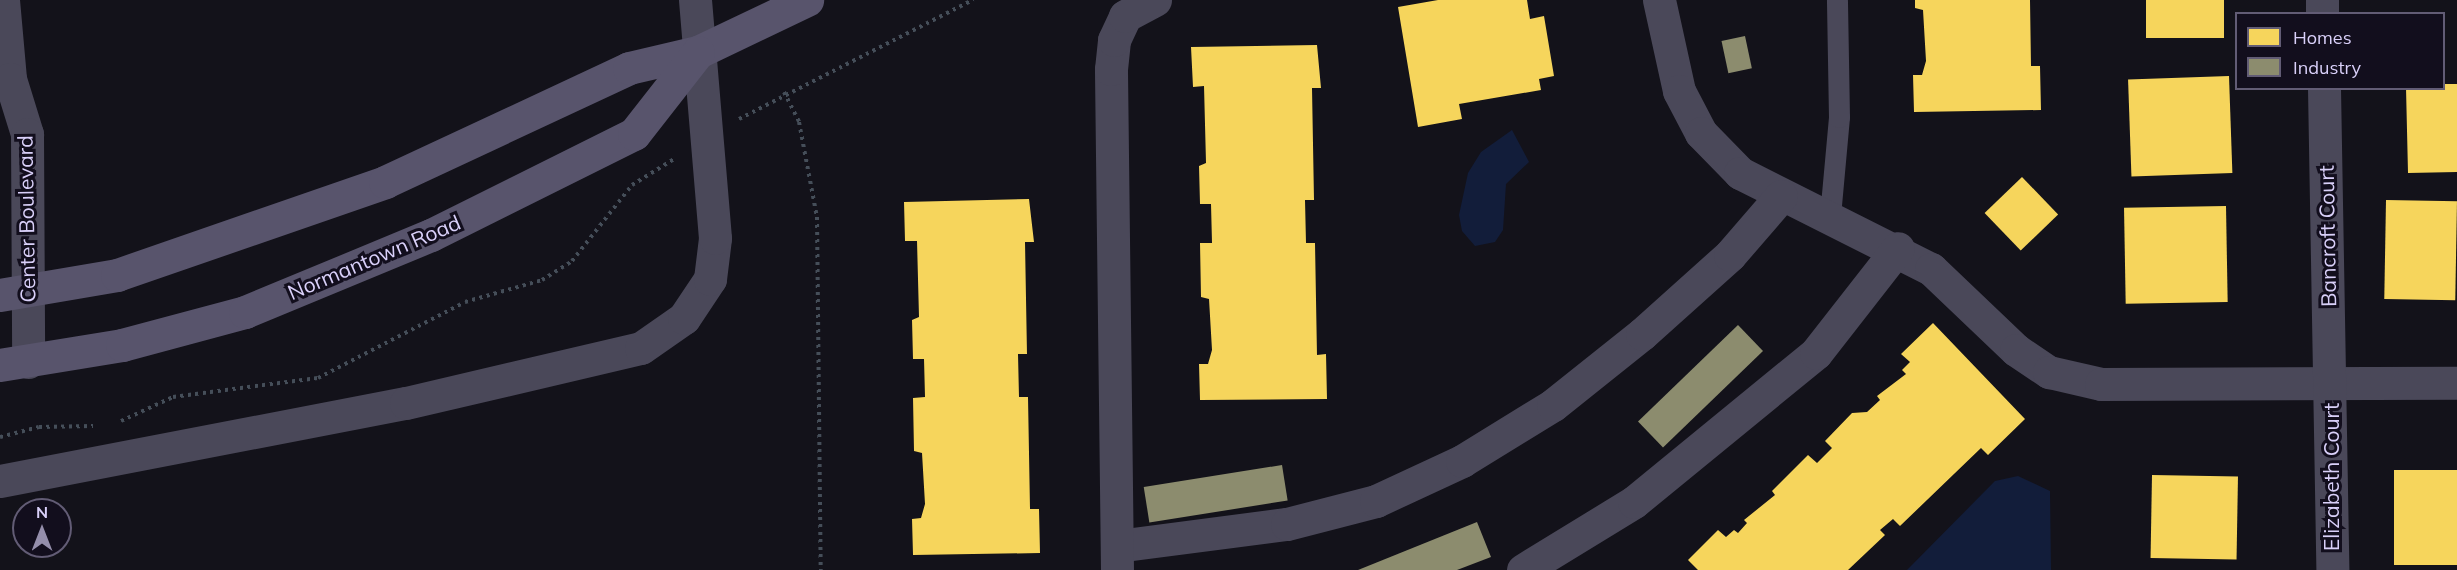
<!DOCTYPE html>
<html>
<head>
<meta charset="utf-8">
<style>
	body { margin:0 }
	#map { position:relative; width:2457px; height:570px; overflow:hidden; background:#13121a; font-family:Mulish,sans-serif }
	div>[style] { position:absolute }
	.water>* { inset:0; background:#121d3a }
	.homes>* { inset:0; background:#f6d55c; transform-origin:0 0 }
	.industry>* { inset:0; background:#8c8c6e; transform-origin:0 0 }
	.path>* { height:4px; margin-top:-2px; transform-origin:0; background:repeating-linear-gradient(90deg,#454e59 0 3px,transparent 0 7.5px) }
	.lane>* { height:21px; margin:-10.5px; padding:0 10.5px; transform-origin:10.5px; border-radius:10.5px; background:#4a4859 }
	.street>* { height:33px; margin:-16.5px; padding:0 16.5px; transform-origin:16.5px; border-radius:16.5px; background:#4a4859 }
	.secondary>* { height:33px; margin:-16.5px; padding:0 16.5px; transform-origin:16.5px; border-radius:16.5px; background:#58546c }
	span { translate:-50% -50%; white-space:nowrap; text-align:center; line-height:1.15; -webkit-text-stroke:6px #120e1d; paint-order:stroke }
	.street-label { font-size:21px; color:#d9d0f9 }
	.legend { position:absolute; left:2235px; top:12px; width:210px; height:78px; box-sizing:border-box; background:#120e1d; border:2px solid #625c75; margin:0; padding:8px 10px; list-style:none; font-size:18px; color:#d9d0f9 }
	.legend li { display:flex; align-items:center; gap:12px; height:30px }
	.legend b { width:30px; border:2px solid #625c75 }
	.north { position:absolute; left:12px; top:498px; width:60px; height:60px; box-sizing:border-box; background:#120e1d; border:2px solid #625c75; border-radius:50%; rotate:0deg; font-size:16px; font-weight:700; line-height:24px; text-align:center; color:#d9d0f9 }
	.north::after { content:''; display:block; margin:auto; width:21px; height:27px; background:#948eab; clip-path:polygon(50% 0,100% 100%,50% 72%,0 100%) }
</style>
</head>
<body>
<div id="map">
	<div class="water">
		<div style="clip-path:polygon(1512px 130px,1529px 162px,1506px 184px,1503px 230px,1495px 242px,1475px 246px,1462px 231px,1459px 215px,1468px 173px,1481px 152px)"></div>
		<div style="clip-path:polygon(2018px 476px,2050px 491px,2051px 570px,1907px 570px,1995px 481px)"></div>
	</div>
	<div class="homes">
		<div style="clip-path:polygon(1438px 0,1527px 0,1530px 19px,1544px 16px,1554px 76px,1539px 79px,1541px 90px,1459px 104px,1462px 119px,1418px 127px,1398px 7px)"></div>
		<div style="clip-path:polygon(1915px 0,2030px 0,2031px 66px,2040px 66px,2041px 110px,1914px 112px,1913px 75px,1922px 75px,1926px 61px,1923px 10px,1915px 8px)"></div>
		<div style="left:2146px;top:0;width:78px;height:38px"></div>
		<div style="clip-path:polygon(1317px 45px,1321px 88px,1312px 88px,1314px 200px,1305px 200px,1306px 243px,1315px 243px,1317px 355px,1326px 354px,1327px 399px,1200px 400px,1199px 364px,1208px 364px,1212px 350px,1209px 299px,1201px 297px,1200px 243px,1212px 243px,1211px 204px,1200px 204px,1199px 166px,1206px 163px,1204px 86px,1193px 87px,1191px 47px)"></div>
		<div style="left:2229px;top:76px;width:97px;height:101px;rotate:88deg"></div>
		<div style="clip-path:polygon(2444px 84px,2457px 84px,2457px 172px,2408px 173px,2406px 88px,2444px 88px)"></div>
		<div style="left:2022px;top:177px;width:52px;height:52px;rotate:46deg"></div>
		<div style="clip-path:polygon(1029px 199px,1034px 242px,1025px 242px,1027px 354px,1018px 354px,1019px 397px,1028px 397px,1030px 509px,1039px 509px,1040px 553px,913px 555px,912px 519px,921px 518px,925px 504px,922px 453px,914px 451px,913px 398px,925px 397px,924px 359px,913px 359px,912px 320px,919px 317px,917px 241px,905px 241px,904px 202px)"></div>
		<div style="left:2386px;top:200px;width:71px;height:99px;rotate:1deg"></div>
		<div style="left:2226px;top:206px;width:96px;height:102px;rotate:89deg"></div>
		<div style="clip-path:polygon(1933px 323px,2025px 419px,1988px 455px,1981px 448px,1900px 526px,1893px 519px,1880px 530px,1885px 535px,1848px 570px,1698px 570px,1688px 560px,1718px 530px,1726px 537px,1734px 530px,1738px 533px,1747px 523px,1744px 520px,1775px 495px,1772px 491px,1808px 455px,1817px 463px,1832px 448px,1825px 441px,1852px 413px,1867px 412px,1880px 400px,1877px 396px,1906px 374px,1902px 370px,1910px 362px,1901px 354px)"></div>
		<div style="left:2457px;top:470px;width:95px;height:63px;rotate:90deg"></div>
		<div style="left:2152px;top:475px;width:86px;height:83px;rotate:1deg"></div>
	</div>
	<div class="industry">
		<div style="left:1745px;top:36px;width:33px;height:24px;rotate:78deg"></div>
		<div style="left:1738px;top:325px;width:36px;height:139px;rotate:46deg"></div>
		<div style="left:1282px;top:465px;width:36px;height:140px;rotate:81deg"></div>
		<div style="clip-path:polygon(1477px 522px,1491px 557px,1457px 570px,1358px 570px)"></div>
	</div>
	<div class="path">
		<div style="left:784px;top:92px;width:34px;rotate:63deg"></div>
		<div style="left:799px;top:122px;width:97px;rotate:79.3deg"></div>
		<div style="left:817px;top:217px;width:353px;rotate:89.4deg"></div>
		<div style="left:739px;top:119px;width:263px;rotate:-27deg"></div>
		<div style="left:121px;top:421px;width:57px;rotate:-24.8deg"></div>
		<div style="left:173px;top:397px;width:146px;rotate:-7.5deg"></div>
		<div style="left:318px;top:378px;width:165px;rotate:-27.3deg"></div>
		<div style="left:465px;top:302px;width:80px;rotate:-15.9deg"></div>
		<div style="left:542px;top:280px;width:36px;rotate:-32deg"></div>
		<div style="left:572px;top:261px;width:97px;rotate:-51.7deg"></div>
		<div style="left:632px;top:185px;width:49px;rotate:-31.8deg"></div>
		<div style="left:0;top:437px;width:40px;rotate:-14.4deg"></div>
		<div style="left:39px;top:427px;width:54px;rotate:-1.1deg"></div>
	</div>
	<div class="lane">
		<div style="left:1830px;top:216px;width:99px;rotate:-84.8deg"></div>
		<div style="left:1839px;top:117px;width:117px;rotate:-91deg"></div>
	</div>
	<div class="street">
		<div style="left:3px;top:0;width:79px;rotate:84.9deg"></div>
		<div style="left:10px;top:79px;width:58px;rotate:72.8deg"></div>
		<div style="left:27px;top:134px;width:228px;rotate:89.7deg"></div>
		<div style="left:1659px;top:0;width:93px;rotate:77.6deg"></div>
		<div style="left:1679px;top:91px;width:47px;rotate:62.4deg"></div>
		<div style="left:1701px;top:133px;width:56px;rotate:45.7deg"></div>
		<div style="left:1740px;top:173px;width:214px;rotate:26.7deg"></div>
		<div style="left:1931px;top:269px;width:117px;rotate:43.6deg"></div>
		<div style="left:2016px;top:350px;width:40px;rotate:34deg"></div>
		<div style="left:2049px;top:372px;width:53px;rotate:13deg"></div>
		<div style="left:2101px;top:384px;width:356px;rotate:-0.2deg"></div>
		<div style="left:2322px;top:0;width:14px;rotate:90deg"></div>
		<div style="left:2324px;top:88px;width:482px;rotate:89deg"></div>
		<div style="left:0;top:481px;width:413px;rotate:-10.9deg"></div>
		<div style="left:406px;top:403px;width:241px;rotate:-13.2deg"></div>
		<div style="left:641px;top:348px;width:52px;rotate:-34.9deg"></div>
		<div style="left:684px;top:318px;width:47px;rotate:-56.3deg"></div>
		<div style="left:710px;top:279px;width:41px;rotate:-83deg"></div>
		<div style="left:715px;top:238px;width:239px;rotate:-94.8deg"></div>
		<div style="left:1117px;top:546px;width:171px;rotate:-7.4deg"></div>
		<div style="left:1287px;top:524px;width:92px;rotate:-14.5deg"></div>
		<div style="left:1376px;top:501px;width:95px;rotate:-24.9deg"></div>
		<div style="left:1462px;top:461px;width:107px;rotate:-31.6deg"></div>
		<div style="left:1553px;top:405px;width:114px;rotate:-38.6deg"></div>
		<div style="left:1642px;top:334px;width:118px;rotate:-41.9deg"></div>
		<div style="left:1730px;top:255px;width:78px;rotate:-49.2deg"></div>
		<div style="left:1117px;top:570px;width:501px;rotate:-90.69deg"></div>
		<div style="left:1111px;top:69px;width:29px;rotate:-84deg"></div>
		<div style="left:1114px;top:40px;width:26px;rotate:-65deg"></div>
		<div style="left:1125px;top:16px;width:34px;rotate:-28deg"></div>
		<div style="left:1523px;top:570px;width:130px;rotate:-31.5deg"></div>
		<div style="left:1634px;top:502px;width:235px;rotate:-39.3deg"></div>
		<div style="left:1816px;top:353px;width:133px;rotate:-52deg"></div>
	</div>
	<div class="secondary">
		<div style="left:0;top:295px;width:119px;rotate:-9.7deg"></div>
		<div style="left:117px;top:275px;width:284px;rotate:-19.1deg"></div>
		<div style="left:385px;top:182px;width:269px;rotate:-25deg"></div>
		<div style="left:629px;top:68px;width:71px;rotate:-13.1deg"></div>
		<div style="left:698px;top:52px;width:121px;rotate:-25.5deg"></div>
		<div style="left:0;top:365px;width:124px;rotate:-9.3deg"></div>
		<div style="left:122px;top:345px;width:127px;rotate:-15deg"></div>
		<div style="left:245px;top:312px;width:201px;rotate:-22.5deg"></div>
		<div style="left:431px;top:235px;width:227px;rotate:-26.5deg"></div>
		<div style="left:634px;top:134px;width:104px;rotate:-52deg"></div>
	</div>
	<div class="street-label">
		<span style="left:26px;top:219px;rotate:-91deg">Center Boulevard</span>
		<span style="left:2327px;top:236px;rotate:-91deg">Bancroft Court</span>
		<span style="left:374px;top:257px;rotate:-23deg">Normantown Road</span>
		<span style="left:2331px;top:477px;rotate:-90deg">Elizabeth Court</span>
	</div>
	<ul class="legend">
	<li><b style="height:16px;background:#f6d55c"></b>Homes</li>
	<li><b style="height:16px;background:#8c8c6e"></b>Industry</li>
	</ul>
	<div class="north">N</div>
</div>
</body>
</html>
